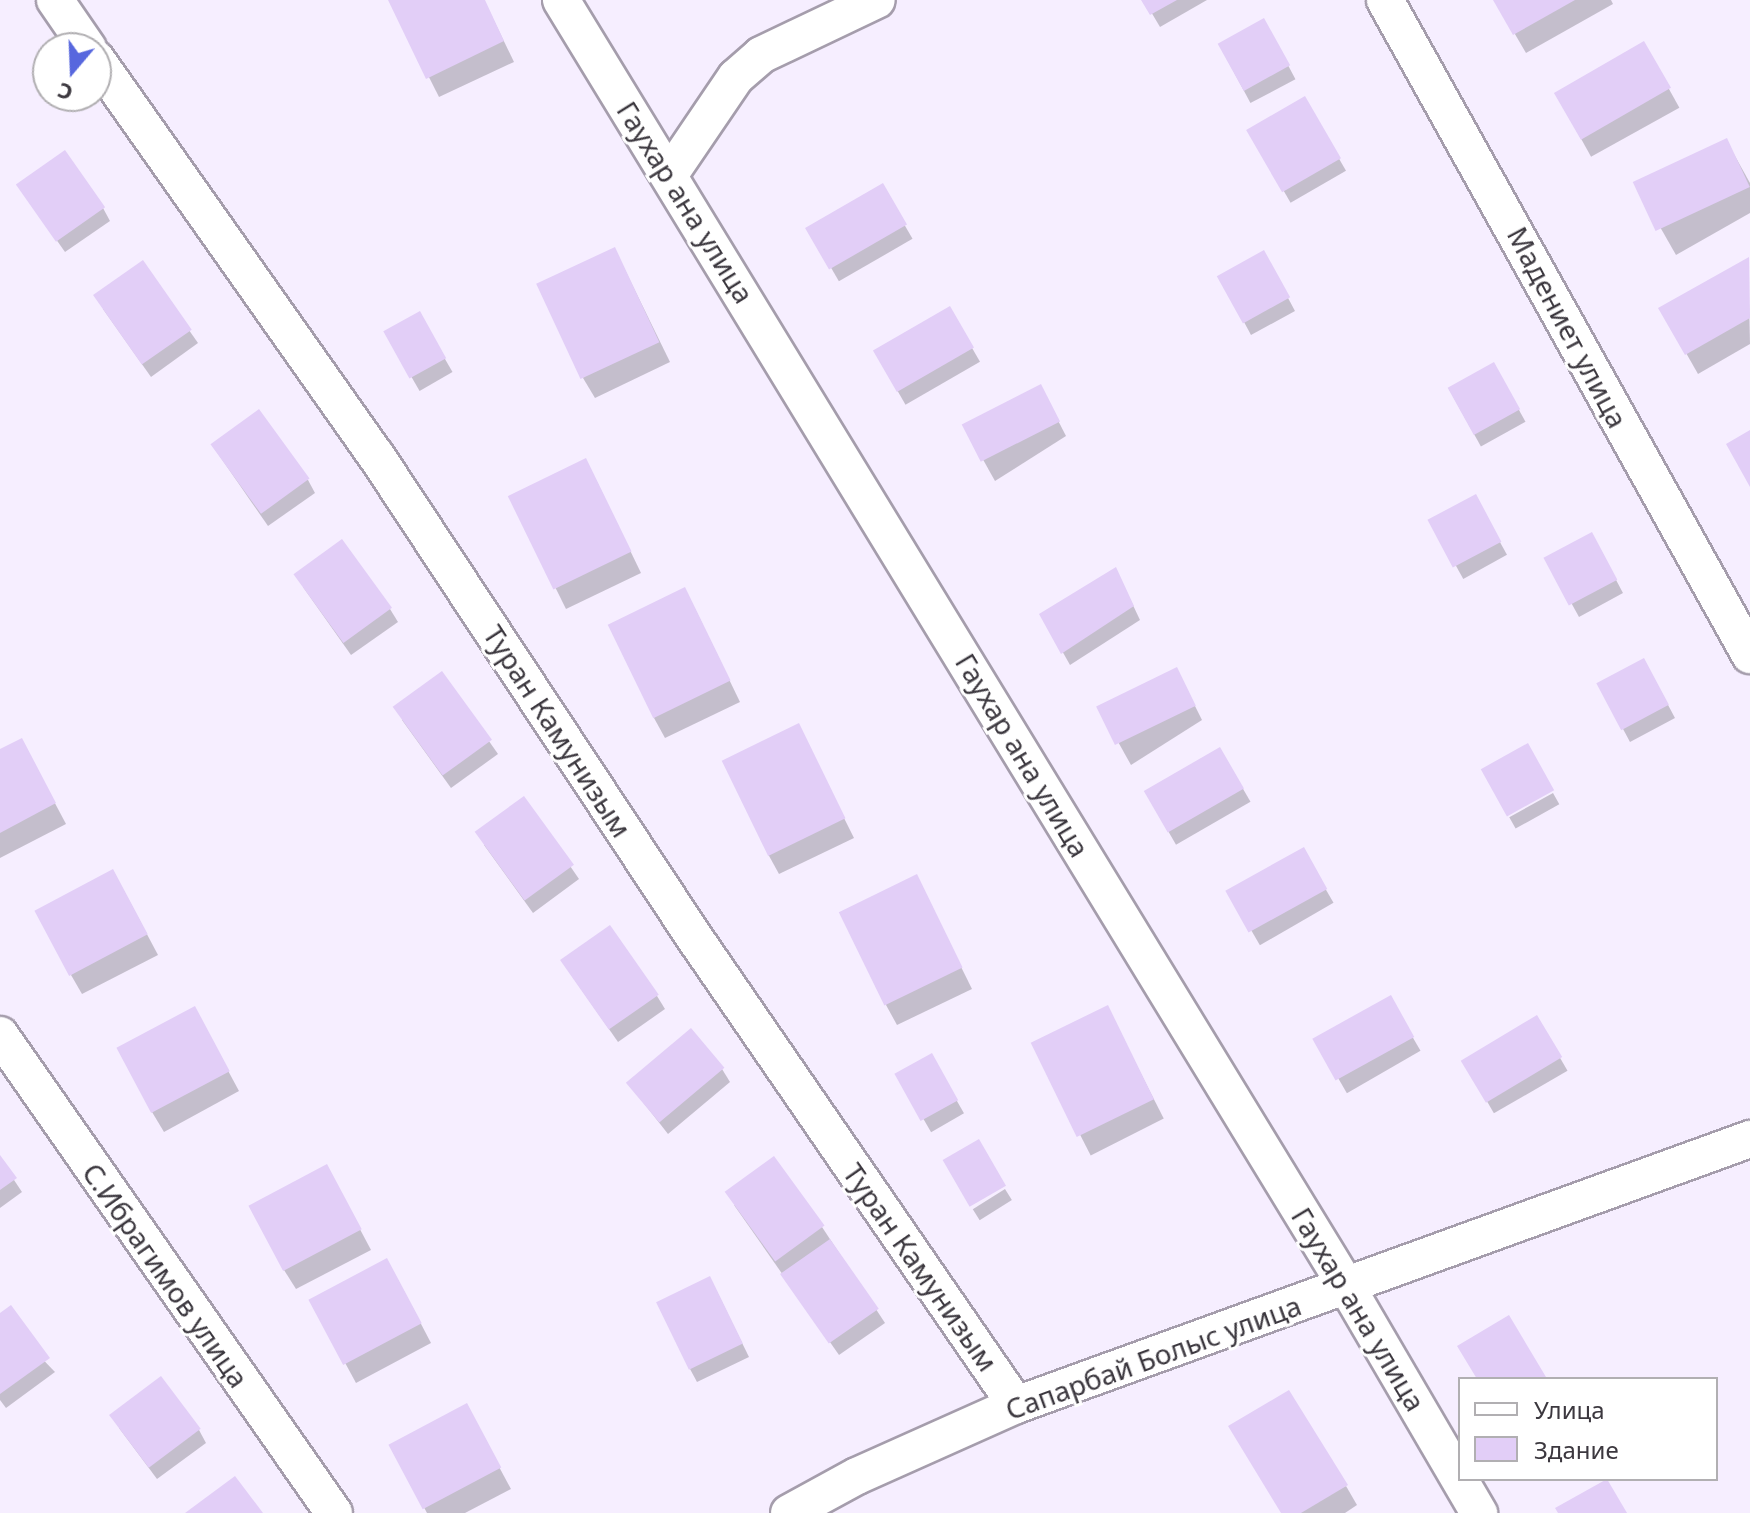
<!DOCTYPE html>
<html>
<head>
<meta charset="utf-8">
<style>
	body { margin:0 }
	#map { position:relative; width:1750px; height:1513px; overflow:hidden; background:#f6eeff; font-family:"Noto Sans",sans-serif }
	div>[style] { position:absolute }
	.shadow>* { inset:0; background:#0003; transform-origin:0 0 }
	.building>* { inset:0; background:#e2cef7; transform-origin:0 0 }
	.roads { filter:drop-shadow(2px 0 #a59dac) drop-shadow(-2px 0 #a59dac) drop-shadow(0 2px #a59dac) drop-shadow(0 -2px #a59dac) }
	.minor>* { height:36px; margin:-18px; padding:0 18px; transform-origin:18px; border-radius:18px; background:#fff }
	span { translate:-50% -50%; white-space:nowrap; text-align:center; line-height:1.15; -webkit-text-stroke:6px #fff; paint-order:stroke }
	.street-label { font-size:28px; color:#3c383f }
	.legend { position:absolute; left:1458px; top:1377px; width:260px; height:104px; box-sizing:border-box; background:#fff; border:2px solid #b1afb2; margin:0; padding:10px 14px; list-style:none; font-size:24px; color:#3c383f }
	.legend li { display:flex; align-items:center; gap:16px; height:40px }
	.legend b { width:40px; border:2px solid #b1afb2 }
	.north { position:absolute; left:32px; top:32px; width:80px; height:80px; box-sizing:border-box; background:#fff; border:2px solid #b1afb2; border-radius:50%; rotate:199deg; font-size:22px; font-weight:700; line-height:32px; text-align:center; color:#3c383f }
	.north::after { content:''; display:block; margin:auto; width:28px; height:36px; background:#5767de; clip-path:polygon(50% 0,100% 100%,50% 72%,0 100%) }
</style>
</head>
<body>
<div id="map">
	<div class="shadow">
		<div style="clip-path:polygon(390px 0,484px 0,514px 62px,439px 97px)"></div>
		<div style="clip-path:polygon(1144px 0,1207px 0,1160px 27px)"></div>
		<div style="clip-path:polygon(1495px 0,1611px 0,1613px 4px,1526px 53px)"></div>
		<div style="left:1264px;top:20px;width:67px;height:51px;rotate:62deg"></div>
		<div style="left:1644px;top:44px;width:73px;height:101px;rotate:61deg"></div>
		<div style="left:1304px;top:98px;width:84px;height:64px;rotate:60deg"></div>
		<div style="clip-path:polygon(1726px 140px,1750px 183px,1750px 213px,1676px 255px,1639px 190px)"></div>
		<div style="left:882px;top:186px;width:61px;height:85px;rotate:60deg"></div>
		<div style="clip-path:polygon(27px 198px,103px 208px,110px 221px,65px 252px)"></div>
		<div style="clip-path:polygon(1264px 253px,1295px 311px,1251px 335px,1244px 322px)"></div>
		<div style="clip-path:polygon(1748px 260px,1750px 344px,1698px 374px,1661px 309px)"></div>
		<div style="clip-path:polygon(142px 263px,198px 343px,151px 377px,103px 309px)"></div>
		<div style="clip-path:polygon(625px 270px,670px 362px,595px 398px,583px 378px)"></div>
		<div style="left:949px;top:308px;width:62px;height:86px;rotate:60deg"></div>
		<div style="left:419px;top:314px;width:67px;height:38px;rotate:60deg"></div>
		<div style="left:1494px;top:365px;width:65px;height:51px;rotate:61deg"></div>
		<div style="clip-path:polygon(1047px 399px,1066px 436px,995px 481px,967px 431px)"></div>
		<div style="clip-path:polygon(212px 445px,308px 480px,315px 493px,268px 526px)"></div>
		<div style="clip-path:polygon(596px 480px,641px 573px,566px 609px,510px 496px)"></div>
		<div style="left:1475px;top:497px;width:66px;height:50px;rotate:61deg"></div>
		<div style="clip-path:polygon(1599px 548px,1623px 593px,1579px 617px,1547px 559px)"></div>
		<div style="clip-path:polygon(1122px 582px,1140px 620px,1070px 665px,1042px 615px)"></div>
		<div style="clip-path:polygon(303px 587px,390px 609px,398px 622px,351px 655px)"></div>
		<div style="clip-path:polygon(695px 609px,740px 702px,665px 738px,654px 718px)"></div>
		<div style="clip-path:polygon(1651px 673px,1675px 718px,1630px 742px,1599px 684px)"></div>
		<div style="clip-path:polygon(442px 674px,498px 754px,451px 788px,402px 720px)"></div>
		<div style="clip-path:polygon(1183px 682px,1202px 720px,1131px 765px,1103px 715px)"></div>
		<div style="clip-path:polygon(798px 726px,854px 838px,779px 874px,768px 854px)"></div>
		<div style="left:1220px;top:749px;width:61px;height:86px;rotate:60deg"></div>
		<div style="clip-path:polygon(0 752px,32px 760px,66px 824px,0 858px)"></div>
		<div style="left:1553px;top:793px;width:13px;height:50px;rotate:61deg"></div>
		<div style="clip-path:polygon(524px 799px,579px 879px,533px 913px,484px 845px)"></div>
		<div style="left:1303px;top:850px;width:61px;height:85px;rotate:60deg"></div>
		<div style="clip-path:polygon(916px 876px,972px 989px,897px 1025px,886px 1005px)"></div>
		<div style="clip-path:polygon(124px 891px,158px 955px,82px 994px,71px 975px)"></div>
		<div style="clip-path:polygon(570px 973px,657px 996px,665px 1009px,618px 1042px)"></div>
		<div style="left:1390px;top:998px;width:61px;height:85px;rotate:60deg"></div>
		<div style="left:1107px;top:1007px;width:125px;height:82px;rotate:63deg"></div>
		<div style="left:1537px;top:1018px;width:61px;height:85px;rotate:60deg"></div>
		<div style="clip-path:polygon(205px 1028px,239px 1091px,164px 1132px,152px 1112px)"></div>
		<div style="left:931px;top:1056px;width:66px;height:38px;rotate:60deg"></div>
		<div style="clip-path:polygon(722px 1069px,730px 1082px,668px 1134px,628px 1083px)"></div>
		<div style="clip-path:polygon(0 1159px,22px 1192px,0 1208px)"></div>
		<div style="clip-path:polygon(337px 1186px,371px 1250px,296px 1289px,284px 1270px)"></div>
		<div style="left:1005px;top:1189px;width:13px;height:38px;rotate:58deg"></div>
		<div style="clip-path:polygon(734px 1205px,822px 1227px,885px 1323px,839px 1355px)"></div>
		<div style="clip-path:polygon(398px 1280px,431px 1343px,356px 1383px,311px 1300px)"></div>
		<div style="clip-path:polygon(717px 1292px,749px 1357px,697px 1382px,690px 1369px)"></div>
		<div style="clip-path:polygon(0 1315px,55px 1372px,6px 1408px,0 1400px)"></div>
		<div style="clip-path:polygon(1509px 1318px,1545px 1379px,1479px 1379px,1460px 1346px)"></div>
		<div style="clip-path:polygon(477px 1426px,511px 1489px,465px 1513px,427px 1513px,391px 1446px)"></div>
		<div style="clip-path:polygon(119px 1428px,199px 1430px,206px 1443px,157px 1479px)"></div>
		<div style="clip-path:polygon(1346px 1486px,1357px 1505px,1345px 1513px,1283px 1513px)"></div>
	</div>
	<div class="building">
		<div style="clip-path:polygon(388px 0,485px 0,504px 41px,426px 79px)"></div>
		<div style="clip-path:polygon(1141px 0,1177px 0,1150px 15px)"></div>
		<div style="clip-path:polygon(1493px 0,1575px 0,1513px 35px)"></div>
		<div style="left:1264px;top:18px;width:54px;height:53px;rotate:61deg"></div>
		<div style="left:1644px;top:41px;width:54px;height:104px;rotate:60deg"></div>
		<div style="left:1305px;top:96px;width:72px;height:68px;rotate:60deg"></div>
		<div style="left:1727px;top:138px;width:54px;height:104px;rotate:65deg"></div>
		<div style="left:65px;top:150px;width:70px;height:60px;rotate:55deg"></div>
		<div style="left:883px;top:183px;width:48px;height:90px;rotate:60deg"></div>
		<div style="left:615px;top:247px;width:105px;height:87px;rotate:65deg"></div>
		<div style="left:1264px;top:250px;width:54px;height:54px;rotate:61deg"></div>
		<div style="clip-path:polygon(1749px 257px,1750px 318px,1685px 355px,1658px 308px)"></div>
		<div style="left:143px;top:260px;width:85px;height:61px;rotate:55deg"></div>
		<div style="left:950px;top:306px;width:48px;height:89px;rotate:60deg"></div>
		<div style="left:420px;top:311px;width:54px;height:42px;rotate:61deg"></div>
		<div style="left:1494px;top:362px;width:54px;height:53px;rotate:61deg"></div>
		<div style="left:1041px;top:384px;width:42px;height:89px;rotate:63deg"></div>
		<div style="left:259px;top:409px;width:86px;height:60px;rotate:54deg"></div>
		<div style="clip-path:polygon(1750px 430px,1750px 487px,1726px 444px)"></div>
		<div style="left:586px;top:458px;width:104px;height:87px;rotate:64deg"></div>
		<div style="left:1476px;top:494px;width:54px;height:55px;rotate:62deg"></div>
		<div style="left:1592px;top:532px;width:54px;height:55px;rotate:62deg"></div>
		<div style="left:342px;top:539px;width:85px;height:60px;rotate:54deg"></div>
		<div style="clip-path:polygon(1116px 567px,1134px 606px,1061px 654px,1039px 614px)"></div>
		<div style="left:685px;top:587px;width:104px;height:86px;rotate:64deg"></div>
		<div style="left:1644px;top:658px;width:53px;height:54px;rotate:62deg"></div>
		<div style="left:1177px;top:667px;width:43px;height:90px;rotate:64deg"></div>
		<div style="left:442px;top:671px;width:85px;height:61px;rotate:54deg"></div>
		<div style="left:799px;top:723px;width:106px;height:86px;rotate:64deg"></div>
		<div style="clip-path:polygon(22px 738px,56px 803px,0 833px,0 749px)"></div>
		<div style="left:1528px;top:743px;width:54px;height:54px;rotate:61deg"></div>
		<div style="left:1220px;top:747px;width:48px;height:88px;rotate:60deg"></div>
		<div style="left:524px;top:796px;width:85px;height:61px;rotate:54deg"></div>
		<div style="left:1304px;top:847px;width:48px;height:90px;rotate:61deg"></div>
		<div style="left:113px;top:869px;width:74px;height:89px;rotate:62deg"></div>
		<div style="left:917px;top:874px;width:104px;height:87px;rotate:64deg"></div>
		<div style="left:610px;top:925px;width:85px;height:61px;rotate:55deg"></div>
		<div style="left:1391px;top:995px;width:48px;height:90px;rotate:61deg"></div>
		<div style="left:1108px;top:1005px;width:105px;height:86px;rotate:64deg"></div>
		<div style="left:195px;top:1006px;width:74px;height:89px;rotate:62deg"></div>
		<div style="left:1537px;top:1015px;width:49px;height:89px;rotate:59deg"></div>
		<div style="left:691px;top:1028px;width:52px;height:85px;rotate:50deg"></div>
		<div style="left:932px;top:1053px;width:54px;height:43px;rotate:61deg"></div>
		<div style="left:979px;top:1139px;width:54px;height:42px;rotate:60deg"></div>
		<div style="clip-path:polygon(0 1155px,17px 1178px,0 1190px)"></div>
		<div style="left:774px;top:1156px;width:86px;height:61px;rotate:54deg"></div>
		<div style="left:327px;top:1164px;width:74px;height:89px;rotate:62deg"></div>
		<div style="left:830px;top:1239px;width:85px;height:61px;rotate:55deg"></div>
		<div style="left:387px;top:1258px;width:74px;height:89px;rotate:62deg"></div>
		<div style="left:710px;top:1276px;width:75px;height:60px;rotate:64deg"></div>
		<div style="clip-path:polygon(11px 1305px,50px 1358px,0 1394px,0 1313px)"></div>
		<div style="clip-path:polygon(1509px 1315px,1546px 1377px,1477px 1379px,1457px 1346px)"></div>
		<div style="left:161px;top:1376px;width:66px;height:65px;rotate:53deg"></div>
		<div style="clip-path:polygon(1289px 1390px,1348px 1485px,1301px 1513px,1281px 1513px,1228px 1426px)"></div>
		<div style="left:467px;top:1403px;width:73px;height:89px;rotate:62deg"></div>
		<div style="clip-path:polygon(235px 1476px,263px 1513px,185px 1513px)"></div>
		<div style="clip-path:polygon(1607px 1479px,1627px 1513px,1558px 1513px,1555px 1508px)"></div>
	</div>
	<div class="roads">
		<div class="minor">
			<div style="left:55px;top:0;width:58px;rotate:55.5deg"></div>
			<div style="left:561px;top:0;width:1508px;rotate:58.59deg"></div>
			<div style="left:1347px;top:1287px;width:262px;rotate:59.7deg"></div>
			<div style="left:1385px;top:0;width:750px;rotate:60.87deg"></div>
			<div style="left:96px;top:59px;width:487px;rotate:54.8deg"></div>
			<div style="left:377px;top:457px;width:575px;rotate:56.56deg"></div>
			<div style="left:694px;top:937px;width:568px;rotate:55.47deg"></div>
			<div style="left:670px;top:174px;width:117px;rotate:-55.8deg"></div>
			<div style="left:736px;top:77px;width:33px;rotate:-41deg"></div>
			<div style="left:761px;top:55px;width:128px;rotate:-25.4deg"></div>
			<div style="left:0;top:1035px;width:583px;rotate:55.06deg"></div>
			<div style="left:789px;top:1513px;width:77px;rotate:-28.6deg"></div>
			<div style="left:857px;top:1476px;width:174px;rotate:-24.1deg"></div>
			<div style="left:1016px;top:1405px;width:781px;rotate:-19.92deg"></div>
		</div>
	</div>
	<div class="street-label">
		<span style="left:686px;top:202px;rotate:58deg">Гаухар ана улица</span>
		<span style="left:1568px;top:327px;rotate:62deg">Мадениет улица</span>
		<span style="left:558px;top:731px;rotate:57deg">Туран Камунизым</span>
		<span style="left:1023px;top:755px;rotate:59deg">Гаухар ана улица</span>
		<span style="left:921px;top:1267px;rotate:55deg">Туран Камунизым</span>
		<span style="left:166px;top:1275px;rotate:55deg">С.Ибрагимов улица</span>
		<span style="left:1359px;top:1309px;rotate:59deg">Гаухар ана улица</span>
		<span style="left:1153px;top:1357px;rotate:-20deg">Сапарбай Болыс улица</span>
	</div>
	<ul class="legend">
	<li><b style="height:10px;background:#fff"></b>Улица</li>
	<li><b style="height:22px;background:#e2cef7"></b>Здание</li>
	</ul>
	<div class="north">С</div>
</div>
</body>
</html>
